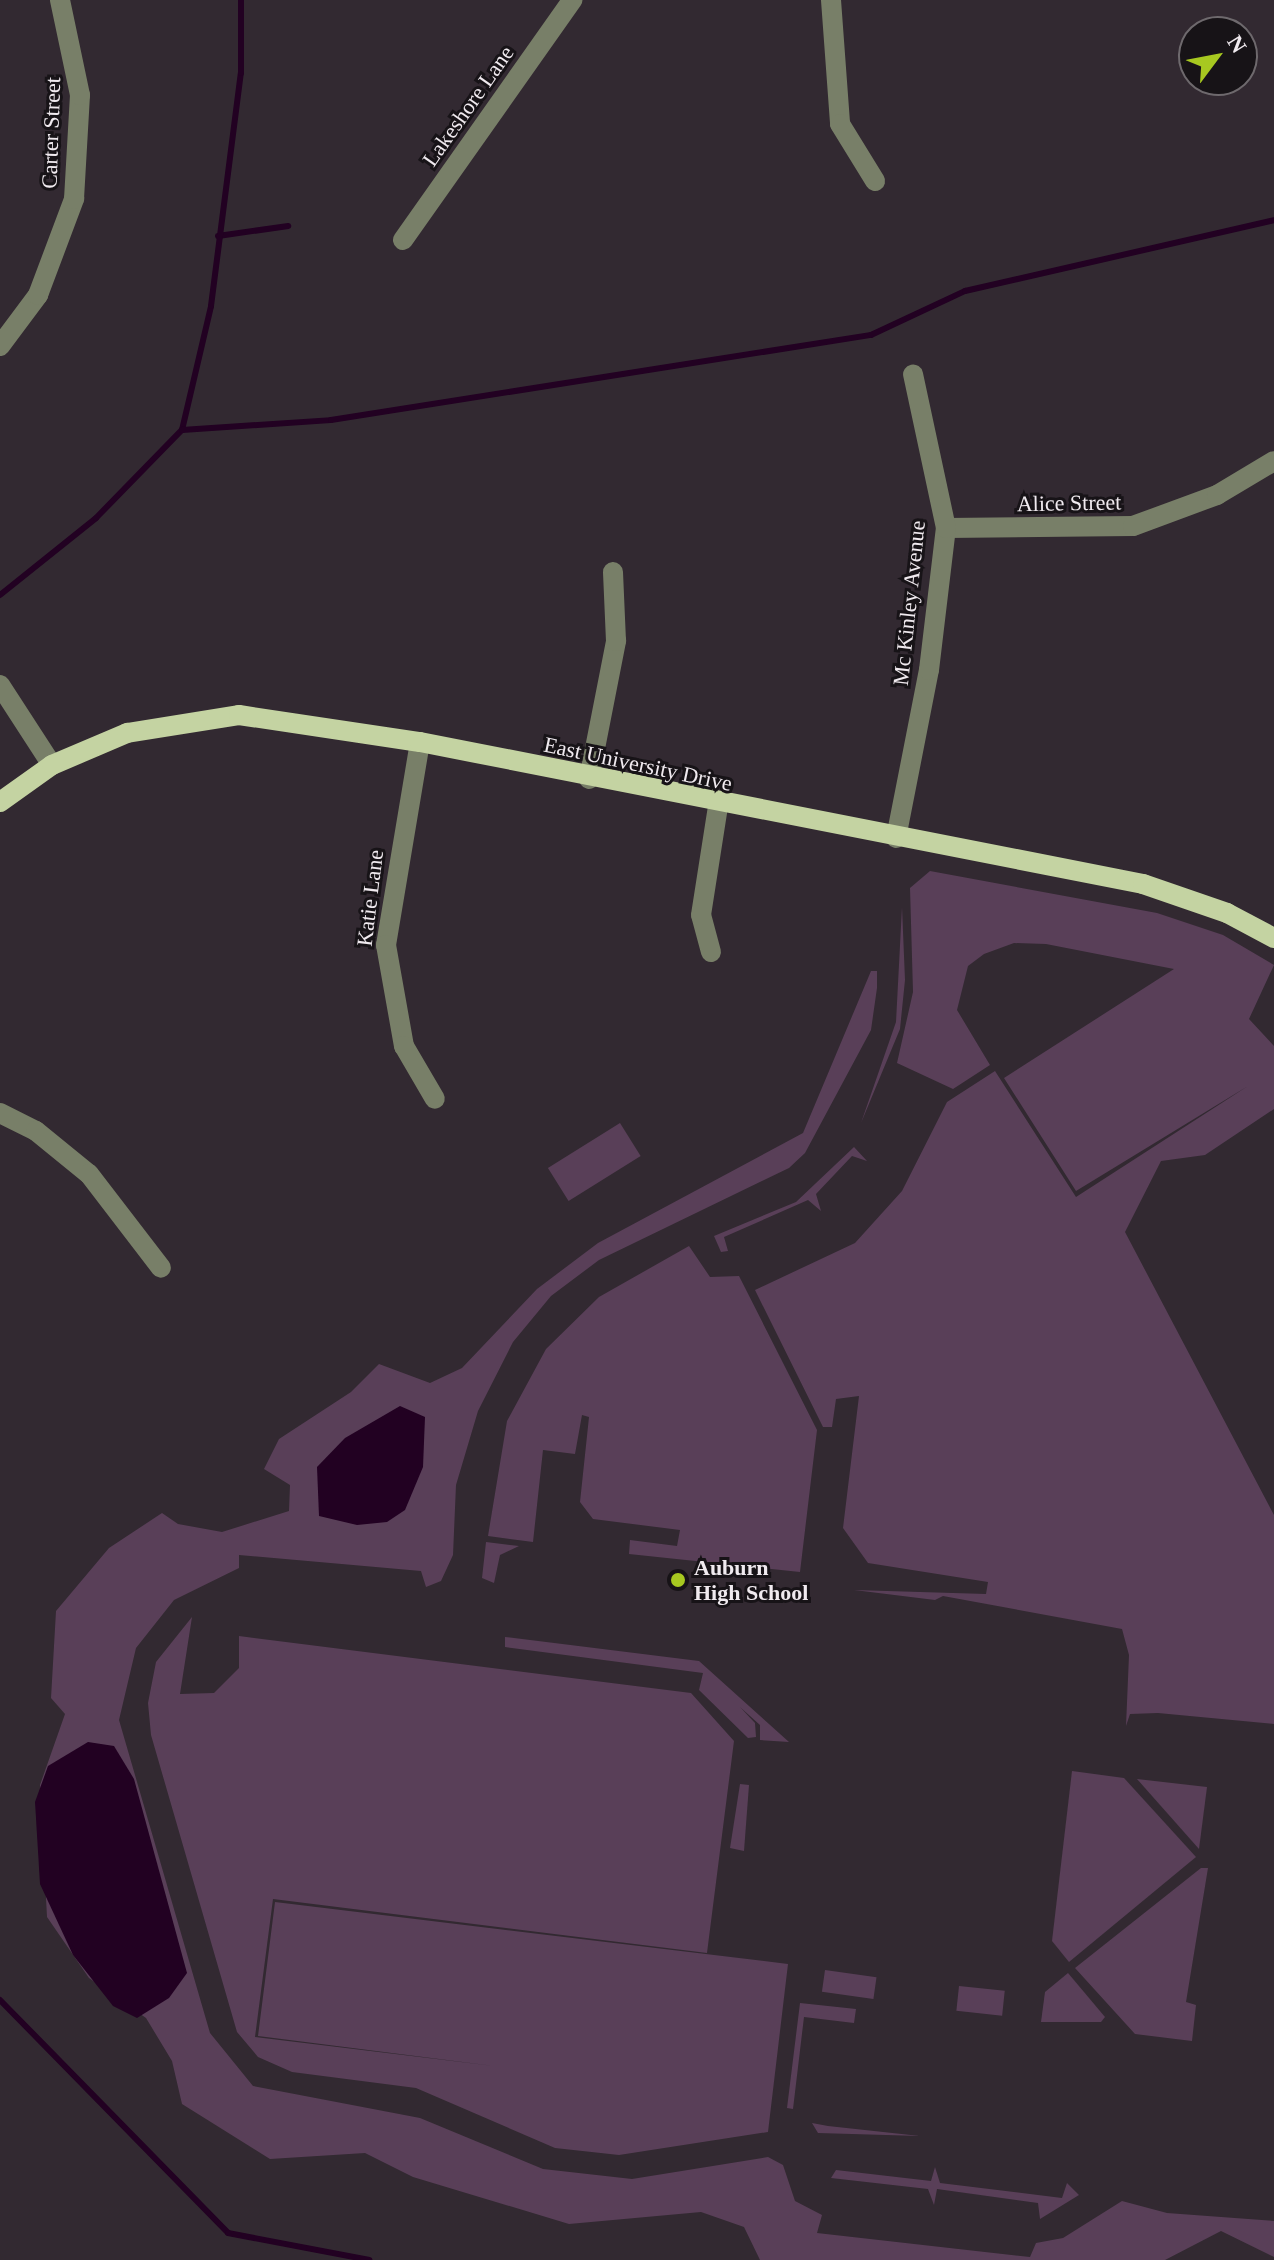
<!DOCTYPE html>
<html>
<head>
<meta charset="utf-8">
<style>
	body { margin:0 }
	#map { position:relative; width:1274px; height:2260px; overflow:hidden; background:#322931; font-family:"Times New Roman",serif }
	div>[style] { position:absolute }
	.green>* { inset:0; background:#593f58; transform-origin:0 0 }
	.water>* { inset:0; background:#220122 }
	.stream>* { height:6px; margin:-3px; padding:0 3px; transform-origin:3px; border-radius:3px; background:#220122 }
	.minor>* { height:20px; margin:-10px; padding:0 10px; transform-origin:10px; border-radius:10px; background:#787f68 }
	.major>* { height:20px; margin:-10px; padding:0 10px; transform-origin:10px; border-radius:10px; background:#c4d3a2 }
	.dots>* { width:22px; height:22px; translate:-50% -50%; box-sizing:border-box; border:4px solid #171317; border-radius:50% }
	span { translate:-50% -50%; white-space:nowrap; text-align:center; line-height:1.15; -webkit-text-stroke:6px #171317; paint-order:stroke }
	.street-label { font-size:22px; color:#f0eaef }
	.poi-label { font-size:22px; color:#f0eaef; font-weight:700 }
	.left { translate:0 -50%; text-align:left }
	.north { position:absolute; left:1178px; top:16px; width:80px; height:80px; box-sizing:border-box; background:#171317; border:2px solid #6e696d; border-radius:50%; rotate:58deg; font-size:22px; font-weight:700; line-height:32px; text-align:center; color:#f0eaef }
	.north::after { content:''; display:block; margin:auto; width:28px; height:36px; background:#a7c820; clip-path:polygon(50% 0,100% 100%,50% 72%,0 100%) }
</style>
</head>
<body>
<div id="map">
	<div class="green">
		<div style="clip-path:polygon(930px 871px,1157px 913px,1223px 935px,1274px 965px,1249px 1019px,1274px 1046px,1274px 1109px,1205px 1155px,1161px 1161px,1125px 1232px,1274px 1515px,1274px 1724px,1158px 1713px,1130px 1714px,1126px 1726px,1129px 1655px,1122px 1629px,943px 1596px,935px 1600px,854px 1590px,986px 1594px,988px 1582px,868px 1563px,843px 1528px,859px 1396px,836px 1399px,832px 1427px,823px 1427px,755px 1290px,855px 1243px,902px 1191px,947px 1102px,995px 1071px,1076px 1197px,1248px 1086px,1076px 1191px,1004px 1078px,1174px 969px,1046px 944px,1014px 943px,984px 954px,968px 966px,957px 1010px,990px 1065px,953px 1089px,897px 1063px,913px 992px,910px 888px)"></div>
		<div style="clip-path:polygon(902px 907px,905px 980px,900px 1029px,861px 1123px,896px 1022px)"></div>
		<div style="clip-path:polygon(871px 971px,877px 971px,877px 988px,871px 1030px,805px 1153px,789px 1168px,599px 1260px,551px 1296px,513px 1342px,478px 1411px,456px 1485px,453px 1555px,441px 1581px,426px 1587px,421px 1571px,239px 1555px,239px 1568px,174px 1600px,136px 1648px,119px 1720px,210px 2033px,253px 2086px,420px 2118px,543px 2169px,632px 2179px,768px 2157px,783px 2165px,795px 2201px,822px 2215px,817px 2233px,1030px 2257px,1036px 2243px,1063px 2238px,1122px 2201px,1167px 2213px,1274px 2221px,1274px 2257px,1221px 2231px,1165px 2260px,760px 2260px,744px 2227px,701px 2212px,569px 2224px,413px 2177px,365px 2153px,270px 2159px,182px 2104px,172px 2061px,146px 2018px,89px 1978px,47px 1917px,40px 1785px,65px 1714px,51px 1698px,56px 1611px,109px 1548px,162px 1513px,178px 1524px,222px 1532px,289px 1511px,290px 1485px,264px 1469px,279px 1439px,351px 1392px,379px 1364px,430px 1383px,462px 1368px,537px 1289px,598px 1243px,803px 1133px)"></div>
		<div style="left:620px;top:1123px;width:39px;height:85px;rotate:58deg"></div>
		<div style="clip-path:polygon(854px 1147px,867px 1161px,852px 1156px,816px 1194px,821px 1211px,808px 1200px,724px 1237px,728px 1251px,721px 1252px,714px 1236px,796px 1202px)"></div>
		<div style="clip-path:polygon(689px 1246px,710px 1277px,739px 1276px,817px 1430px,800px 1572px,629px 1554px,630px 1540px,677px 1546px,680px 1530px,593px 1519px,580px 1502px,589px 1417px,582px 1415px,575px 1454px,543px 1450px,533px 1542px,488px 1536px,507px 1421px,546px 1349px,599px 1297px)"></div>
		<div style="clip-path:polygon(486px 1542px,519px 1546px,500px 1555px,494px 1583px,482px 1578px)"></div>
		<div style="clip-path:polygon(192px 1617px,180px 1694px,214px 1693px,239px 1668px,239px 1636px,691px 1693px,734px 1741px,707px 1953px,273px 1899px,255px 2037px,494px 2066px,258px 2036px,275px 1902px,788px 1964px,768px 2132px,619px 2155px,555px 2148px,416px 2088px,292px 2072px,258px 2057px,237px 2032px,151px 1735px,148px 1703px,156px 1662px)"></div>
		<div style="clip-path:polygon(505px 1637px,699px 1661px,789px 1742px,760px 1740px,760px 1725px,740px 1707px,755px 1723px,756px 1737px,748px 1738px,699px 1690px,703px 1673px,505px 1647px)"></div>
		<div style="clip-path:polygon(1072px 1771px,1124px 1778px,1196px 1857px,1069px 1962px,1052px 1941px)"></div>
		<div style="clip-path:polygon(1137px 1779px,1207px 1787px,1199px 1849px)"></div>
		<div style="clip-path:polygon(740px 1784px,749px 1785px,744px 1851px,730px 1848px)"></div>
		<div style="clip-path:polygon(1201px 1868px,1208px 1868px,1186px 2002px,1196px 2005px,1192px 2041px,1135px 2034px,1075px 1968px)"></div>
		<div style="left:825px;top:1970px;width:52px;height:22px;rotate:8deg"></div>
		<div style="clip-path:polygon(1068px 1973px,1105px 2017px,1101px 2022px,1041px 2022px,1045px 1992px)"></div>
		<div style="left:959px;top:1986px;width:46px;height:25px;rotate:6deg"></div>
		<div style="clip-path:polygon(800px 2003px,856px 2009px,854px 2023px,804px 2017px,793px 2109px,787px 2108px)"></div>
		<div style="clip-path:polygon(812px 2123px,828px 2126px,920px 2136px,818px 2133px)"></div>
		<div style="clip-path:polygon(935px 2167px,940px 2183px,1062px 2198px,1067px 2183px,1079px 2195px,1040px 2219px,1038px 2203px,937px 2189px,934px 2205px,928px 2189px,831px 2178px,836px 2170px,931px 2181px)"></div>
	</div>
	<div class="water">
		<div style="clip-path:polygon(400px 1406px,425px 1417px,423px 1467px,405px 1510px,387px 1522px,357px 1525px,319px 1516px,317px 1467px,345px 1438px)"></div>
		<div style="clip-path:polygon(88px 1742px,114px 1746px,134px 1779px,187px 1973px,169px 1998px,137px 2018px,113px 2006px,73px 1955px,40px 1884px,35px 1802px,48px 1766px)"></div>
	</div>
	<div class="stream">
		<div style="left:218px;top:236px;width:71px;rotate:-8.1deg"></div>
		<div style="left:182px;top:430px;width:127px;rotate:-76.8deg"></div>
		<div style="left:211px;top:306px;width:235px;rotate:-82.7deg"></div>
		<div style="left:241px;top:73px;width:73px;rotate:-90deg"></div>
		<div style="left:0;top:595px;width:123px;rotate:-38.7deg"></div>
		<div style="left:96px;top:518px;width:123px;rotate:-45.7deg"></div>
		<div style="left:182px;top:430px;width:149px;rotate:-3.8deg"></div>
		<div style="left:331px;top:420px;width:547px;rotate:-8.95deg"></div>
		<div style="left:871px;top:335px;width:104px;rotate:-25.1deg"></div>
		<div style="left:965px;top:291px;width:317px;rotate:-12.9deg"></div>
		<div style="left:0;top:2000px;width:326px;rotate:45.6deg"></div>
		<div style="left:228px;top:2233px;width:144px;rotate:10.8deg"></div>
	</div>
	<div class="minor">
		<div style="left:831px;top:0;width:124px;rotate:85.8deg"></div>
		<div style="left:840px;top:124px;width:67px;rotate:58.4deg"></div>
		<div style="left:403px;top:240px;width:294px;rotate:-54.8deg"></div>
		<div style="left:0;top:346px;width:64px;rotate:-53.3deg"></div>
		<div style="left:38px;top:295px;width:103px;rotate:-69.4deg"></div>
		<div style="left:74px;top:199px;width:104px;rotate:-86.7deg"></div>
		<div style="left:80px;top:95px;width:97px;rotate:-101.9deg"></div>
		<div style="left:946px;top:528px;width:187px;rotate:-0.6deg"></div>
		<div style="left:1133px;top:526px;width:90px;rotate:-20.3deg"></div>
		<div style="left:1217px;top:495px;width:66px;rotate:-30.8deg"></div>
		<div style="left:0;top:685px;width:95px;rotate:57deg"></div>
		<div style="left:420px;top:742px;width:206px;rotate:99.5deg"></div>
		<div style="left:386px;top:945px;width:103px;rotate:79.9deg"></div>
		<div style="left:404px;top:1046px;width:61px;rotate:59.7deg"></div>
		<div style="left:589px;top:779px;width:141px;rotate:-78.9deg"></div>
		<div style="left:616px;top:641px;width:69px;rotate:-92.5deg"></div>
		<div style="left:896px;top:838px;width:171px;rotate:-78.9deg"></div>
		<div style="left:929px;top:670px;width:143px;rotate:-83.2deg"></div>
		<div style="left:946px;top:528px;width:157px;rotate:-102.1deg"></div>
		<div style="left:711px;top:952px;width:38px;rotate:-105deg"></div>
		<div style="left:701px;top:915px;width:110px;rotate:-81.1deg"></div>
		<div style="left:0;top:1113px;width:40px;rotate:26.6deg"></div>
		<div style="left:36px;top:1131px;width:68px;rotate:39.1deg"></div>
		<div style="left:89px;top:1174px;width:118px;rotate:52.5deg"></div>
	</div>
	<div class="major">
		<div style="left:0;top:802px;width:64px;rotate:-35.4deg"></div>
		<div style="left:52px;top:765px;width:82px;rotate:-23.1deg"></div>
		<div style="left:127px;top:733px;width:113px;rotate:-9.1deg"></div>
		<div style="left:239px;top:715px;width:183px;rotate:8.5deg"></div>
		<div style="left:420px;top:742px;width:737px;rotate:11.11deg"></div>
		<div style="left:1143px;top:884px;width:89px;rotate:19deg"></div>
		<div style="left:1227px;top:913px;width:53px;rotate:28deg"></div>
	</div>
	<div class="dots">
		<div style="left:678px;top:1580px;background:#a7c820"></div>
	</div>
	<div class="street-label">
		<span style="left:468px;top:106px;rotate:-55deg">Lakeshore Lane</span>
		<span style="left:51px;top:133px;rotate:-88deg">Carter Street</span>
		<span style="left:1069px;top:503px;rotate:-1deg">Alice Street</span>
		<span style="left:909px;top:603px;rotate:-84deg">Mc Kinley Avenue</span>
		<span style="left:638px;top:764px;rotate:12deg">East University Drive</span>
		<span style="left:370px;top:898px;rotate:-83deg">Katie Lane</span>
	</div>
	<div class="poi-label">
		<span class="left" style="left:694px;top:1580px">Auburn<br>High School</span>
	</div>
	<div class="north">N</div>
</div>
</body>
</html>
